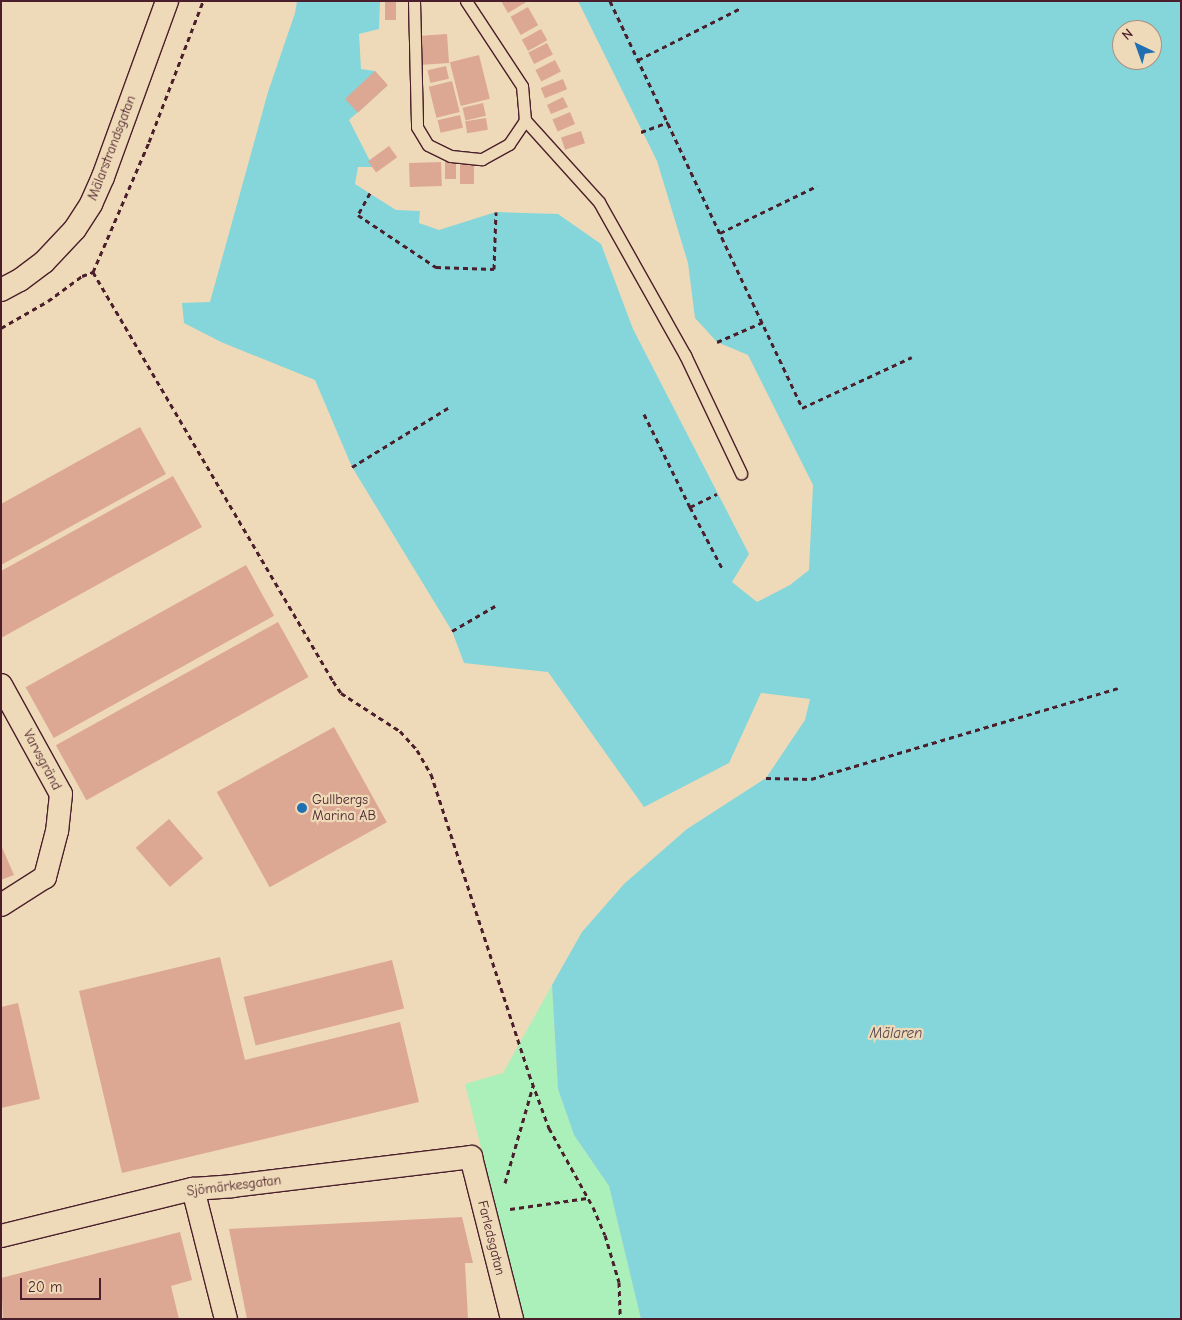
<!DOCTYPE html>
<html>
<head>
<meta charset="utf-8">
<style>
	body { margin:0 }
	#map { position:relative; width:1182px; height:1320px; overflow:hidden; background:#eedab8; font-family:"Comic Neue",sans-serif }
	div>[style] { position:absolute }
	.green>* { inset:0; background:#abefba }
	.water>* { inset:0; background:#84d6da }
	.building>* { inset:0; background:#dda893; transform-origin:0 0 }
	.path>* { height:3px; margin-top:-1.5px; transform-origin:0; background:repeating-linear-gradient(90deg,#4a1f2b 0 5px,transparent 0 9px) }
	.roads { filter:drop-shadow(1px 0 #4a1f2b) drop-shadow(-1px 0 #4a1f2b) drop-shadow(0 1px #4a1f2b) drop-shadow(0 -1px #4a1f2b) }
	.lane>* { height:11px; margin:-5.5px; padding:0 5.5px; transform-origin:5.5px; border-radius:5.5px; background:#eedab8 }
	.street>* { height:22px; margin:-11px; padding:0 11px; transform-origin:11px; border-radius:11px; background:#eedab8 }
	.dots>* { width:14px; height:14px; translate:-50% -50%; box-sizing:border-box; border:2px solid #eedab8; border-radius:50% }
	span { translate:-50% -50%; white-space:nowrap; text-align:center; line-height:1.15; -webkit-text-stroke:4.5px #eedab8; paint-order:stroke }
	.street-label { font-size:14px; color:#4a1f2b }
	.poi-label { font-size:14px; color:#4a1f2b }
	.left { translate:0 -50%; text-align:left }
	.water-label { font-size:15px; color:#56444e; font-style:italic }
	.frame { position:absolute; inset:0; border:2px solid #4a1f2b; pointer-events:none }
	.north { position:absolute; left:1112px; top:20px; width:50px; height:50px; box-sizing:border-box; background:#eedab8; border:1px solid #ac8f80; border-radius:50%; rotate:318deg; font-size:14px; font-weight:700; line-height:20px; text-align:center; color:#4a1f2b }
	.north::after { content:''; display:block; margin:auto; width:18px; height:22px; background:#1f6fb2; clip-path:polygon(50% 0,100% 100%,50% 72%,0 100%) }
	.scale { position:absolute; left:20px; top:1278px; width:81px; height:22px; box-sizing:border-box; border:2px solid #4a1f2b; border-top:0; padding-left:6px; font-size:15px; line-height:18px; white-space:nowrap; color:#4a1f2b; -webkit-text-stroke:4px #eedab8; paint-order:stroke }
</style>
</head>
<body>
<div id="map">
	<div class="green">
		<div style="clip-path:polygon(552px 985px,558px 1089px,574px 1135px,609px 1186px,641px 1319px,524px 1319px,465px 1084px,503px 1073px)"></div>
	</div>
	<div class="water">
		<div style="clip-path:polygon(evenodd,297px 1px,380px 1px,379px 29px,359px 34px,361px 69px,375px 71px,387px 86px,349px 120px,373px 167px,358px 167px,355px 184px,396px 210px,420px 211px,419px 223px,439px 230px,496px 212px,558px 214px,601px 244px,633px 329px,749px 554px,732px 582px,757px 602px,790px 585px,809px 570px,813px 485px,748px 355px,717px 342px,695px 318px,688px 263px,657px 161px,578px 1px,1181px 1px,1181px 1319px,641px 1319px,609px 1186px,574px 1135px,558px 1089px,552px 985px,582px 932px,624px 884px,687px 829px,766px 778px,805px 720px,810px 699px,761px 693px,729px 763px,644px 807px,548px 672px,464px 663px,452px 631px,352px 467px,315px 380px,221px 342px,184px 323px,182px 303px,210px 302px,268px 92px,295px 13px,297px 1px,1122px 30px,1152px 30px,1152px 60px,1122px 60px,1122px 30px)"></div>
	</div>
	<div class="building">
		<div style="left:385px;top:1px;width:11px;height:19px"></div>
		<div style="clip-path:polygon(501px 1px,528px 1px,508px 13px)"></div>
		<div style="left:528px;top:7px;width:21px;height:20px;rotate:61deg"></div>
		<div style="left:541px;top:29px;width:13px;height:22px;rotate:61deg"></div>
		<div style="left:447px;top:34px;width:29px;height:26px;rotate:86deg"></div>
		<div style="left:547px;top:43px;width:13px;height:21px;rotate:63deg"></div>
		<div style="left:479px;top:55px;width:45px;height:30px;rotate:76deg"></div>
		<div style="left:555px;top:60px;width:13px;height:22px;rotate:63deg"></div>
		<div style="left:446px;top:66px;width:13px;height:19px;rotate:77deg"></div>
		<div style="left:375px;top:71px;width:19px;height:41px;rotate:47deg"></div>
		<div style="left:563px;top:79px;width:11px;height:24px;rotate:68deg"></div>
		<div style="left:452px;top:81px;width:32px;height:24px;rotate:76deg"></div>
		<div style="clip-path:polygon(563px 97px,568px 107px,551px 114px,547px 105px)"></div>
		<div style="left:483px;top:103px;width:13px;height:21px;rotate:77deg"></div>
		<div style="left:570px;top:112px;width:13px;height:19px;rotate:67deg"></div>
		<div style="left:460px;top:115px;width:13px;height:23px;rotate:77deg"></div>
		<div style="left:486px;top:118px;width:12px;height:21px;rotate:81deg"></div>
		<div style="left:581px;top:131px;width:13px;height:21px;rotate:72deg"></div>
		<div style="left:389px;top:146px;width:14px;height:26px;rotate:54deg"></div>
		<div style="left:456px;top:160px;width:19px;height:11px;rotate:90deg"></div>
		<div style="left:441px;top:162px;width:24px;height:32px;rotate:88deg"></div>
		<div style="left:474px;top:164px;width:20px;height:14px;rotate:90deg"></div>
		<div style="clip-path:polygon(140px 427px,166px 474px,1px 565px,1px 504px)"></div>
		<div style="clip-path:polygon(173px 476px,202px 527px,1px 638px,1px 571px)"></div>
		<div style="left:246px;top:565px;width:58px;height:252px;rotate:61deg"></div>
		<div style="left:278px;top:622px;width:63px;height:254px;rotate:61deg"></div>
		<div style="left:334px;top:727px;width:109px;height:134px;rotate:61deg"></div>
		<div style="left:169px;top:819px;width:52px;height:44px;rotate:49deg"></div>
		<div style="clip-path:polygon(1px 845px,14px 875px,1px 880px)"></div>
		<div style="clip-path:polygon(220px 957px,245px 1060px,400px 1022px,419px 1102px,122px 1173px,79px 991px)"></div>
		<div style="left:392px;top:960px;width:50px;height:153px;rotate:76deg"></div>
		<div style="clip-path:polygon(18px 1003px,40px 1099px,1px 1108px,1px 1007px)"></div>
		<div style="clip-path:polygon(462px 1217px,473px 1263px,465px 1263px,468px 1318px,247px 1319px,229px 1229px)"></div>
		<div style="clip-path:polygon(180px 1232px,192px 1280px,171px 1286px,179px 1319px,3px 1319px,1px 1278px)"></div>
	</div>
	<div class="path">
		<div style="left:610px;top:1px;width:450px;rotate:64.7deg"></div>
		<div style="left:802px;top:408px;width:121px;rotate:-24.9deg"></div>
		<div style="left:638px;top:60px;width:115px;rotate:-26.8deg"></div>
		<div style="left:641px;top:132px;width:29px;rotate:-20deg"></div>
		<div style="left:370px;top:193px;width:25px;rotate:119deg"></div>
		<div style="left:358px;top:215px;width:94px;rotate:33.7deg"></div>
		<div style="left:436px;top:267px;width:58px;rotate:2deg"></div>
		<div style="left:494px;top:269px;width:57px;rotate:-88deg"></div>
		<div style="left:720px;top:233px;width:108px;rotate:-25.9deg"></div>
		<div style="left:93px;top:272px;width:474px;rotate:59.6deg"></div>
		<div style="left:333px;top:681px;width:14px;rotate:56deg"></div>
		<div style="left:341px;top:693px;width:70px;rotate:32.8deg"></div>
		<div style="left:400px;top:731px;width:25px;rotate:48deg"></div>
		<div style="left:417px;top:750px;width:28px;rotate:60deg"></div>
		<div style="left:431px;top:774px;width:316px;rotate:71.9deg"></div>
		<div style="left:529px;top:1074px;width:58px;rotate:69.7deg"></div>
		<div style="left:549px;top:1128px;width:90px;rotate:60.9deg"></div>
		<div style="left:593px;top:1207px;width:30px;rotate:67deg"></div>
		<div style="left:605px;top:1235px;width:49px;rotate:73.4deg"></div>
		<div style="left:619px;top:1282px;width:37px;rotate:88deg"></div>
		<div style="left:1px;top:328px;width:54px;rotate:-29.9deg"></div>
		<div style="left:48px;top:301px;width:42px;rotate:-36.3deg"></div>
		<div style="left:82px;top:276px;width:12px;rotate:-20deg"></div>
		<div style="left:93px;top:272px;width:142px;rotate:-66.7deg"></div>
		<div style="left:149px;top:142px;width:151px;rotate:-69deg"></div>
		<div style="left:717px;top:342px;width:50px;rotate:-23.5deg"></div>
		<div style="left:644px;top:414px;width:104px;rotate:63.7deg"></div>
		<div style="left:690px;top:507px;width:30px;rotate:-26deg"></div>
		<div style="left:352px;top:467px;width:113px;rotate:-31.6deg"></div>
		<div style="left:690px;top:507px;width:69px;rotate:62.3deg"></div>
		<div style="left:452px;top:631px;width:50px;rotate:-30.2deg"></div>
		<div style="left:766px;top:778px;width:45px;rotate:1.3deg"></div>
		<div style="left:811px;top:779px;width:320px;rotate:-16.5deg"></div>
		<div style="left:505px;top:1183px;width:101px;rotate:-73.9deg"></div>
		<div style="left:510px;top:1209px;width:78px;rotate:-8.1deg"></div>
	</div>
	<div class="roads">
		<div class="lane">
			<div style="left:414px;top:1px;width:126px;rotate:88.6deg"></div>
			<div style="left:417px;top:127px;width:21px;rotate:59deg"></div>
			<div style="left:428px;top:145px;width:25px;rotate:26deg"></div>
			<div style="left:451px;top:156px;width:31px;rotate:6deg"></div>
			<div style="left:482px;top:159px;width:31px;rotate:-29deg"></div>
			<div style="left:509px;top:144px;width:29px;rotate:-56deg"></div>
			<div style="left:525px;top:120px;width:34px;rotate:-95deg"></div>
			<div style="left:522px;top:86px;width:102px;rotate:-123.4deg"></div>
			<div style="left:525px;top:120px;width:110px;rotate:47.9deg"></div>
			<div style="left:599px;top:202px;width:176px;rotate:60.7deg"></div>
			<div style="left:685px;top:355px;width:131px;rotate:64.6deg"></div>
		</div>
		<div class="street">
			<div style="left:1px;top:290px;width:21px;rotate:-28deg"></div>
			<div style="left:20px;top:280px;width:30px;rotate:-37deg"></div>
			<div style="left:44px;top:262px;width:45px;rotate:-46.8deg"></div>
			<div style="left:75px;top:229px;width:30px;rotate:-57deg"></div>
			<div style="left:91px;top:204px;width:30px;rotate:-66deg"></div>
			<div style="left:103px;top:177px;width:187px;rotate:-70deg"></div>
			<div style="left:1px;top:685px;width:124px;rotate:61.2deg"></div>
			<div style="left:61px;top:794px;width:37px;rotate:96deg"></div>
			<div style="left:57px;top:831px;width:48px;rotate:104.6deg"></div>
			<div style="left:45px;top:877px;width:52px;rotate:147.5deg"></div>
			<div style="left:193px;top:1189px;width:134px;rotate:75.8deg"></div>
			<div style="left:1px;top:1236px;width:198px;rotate:-13.8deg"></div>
			<div style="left:193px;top:1189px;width:39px;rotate:-4deg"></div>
			<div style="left:232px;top:1186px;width:241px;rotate:-6.9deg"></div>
			<div style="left:471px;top:1157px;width:167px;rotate:75.8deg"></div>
		</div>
	</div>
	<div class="dots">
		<div style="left:302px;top:808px;background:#1f6fb2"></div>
	</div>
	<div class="street-label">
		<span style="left:112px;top:148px;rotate:-69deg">Mälarstrandsgatan</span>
		<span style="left:42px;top:760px;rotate:62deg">Varvsgränd</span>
		<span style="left:234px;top:1186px;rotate:-7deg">Sjömärkesgatan</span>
		<span style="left:491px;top:1238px;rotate:76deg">Farledsgatan</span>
	</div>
	<div class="poi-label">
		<span class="left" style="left:312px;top:808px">Gullbergs<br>Marina AB</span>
	</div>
	<div class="water-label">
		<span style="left:896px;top:1034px">Mälaren</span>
	</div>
	<div class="frame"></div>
	<div class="north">N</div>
	<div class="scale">20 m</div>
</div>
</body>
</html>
